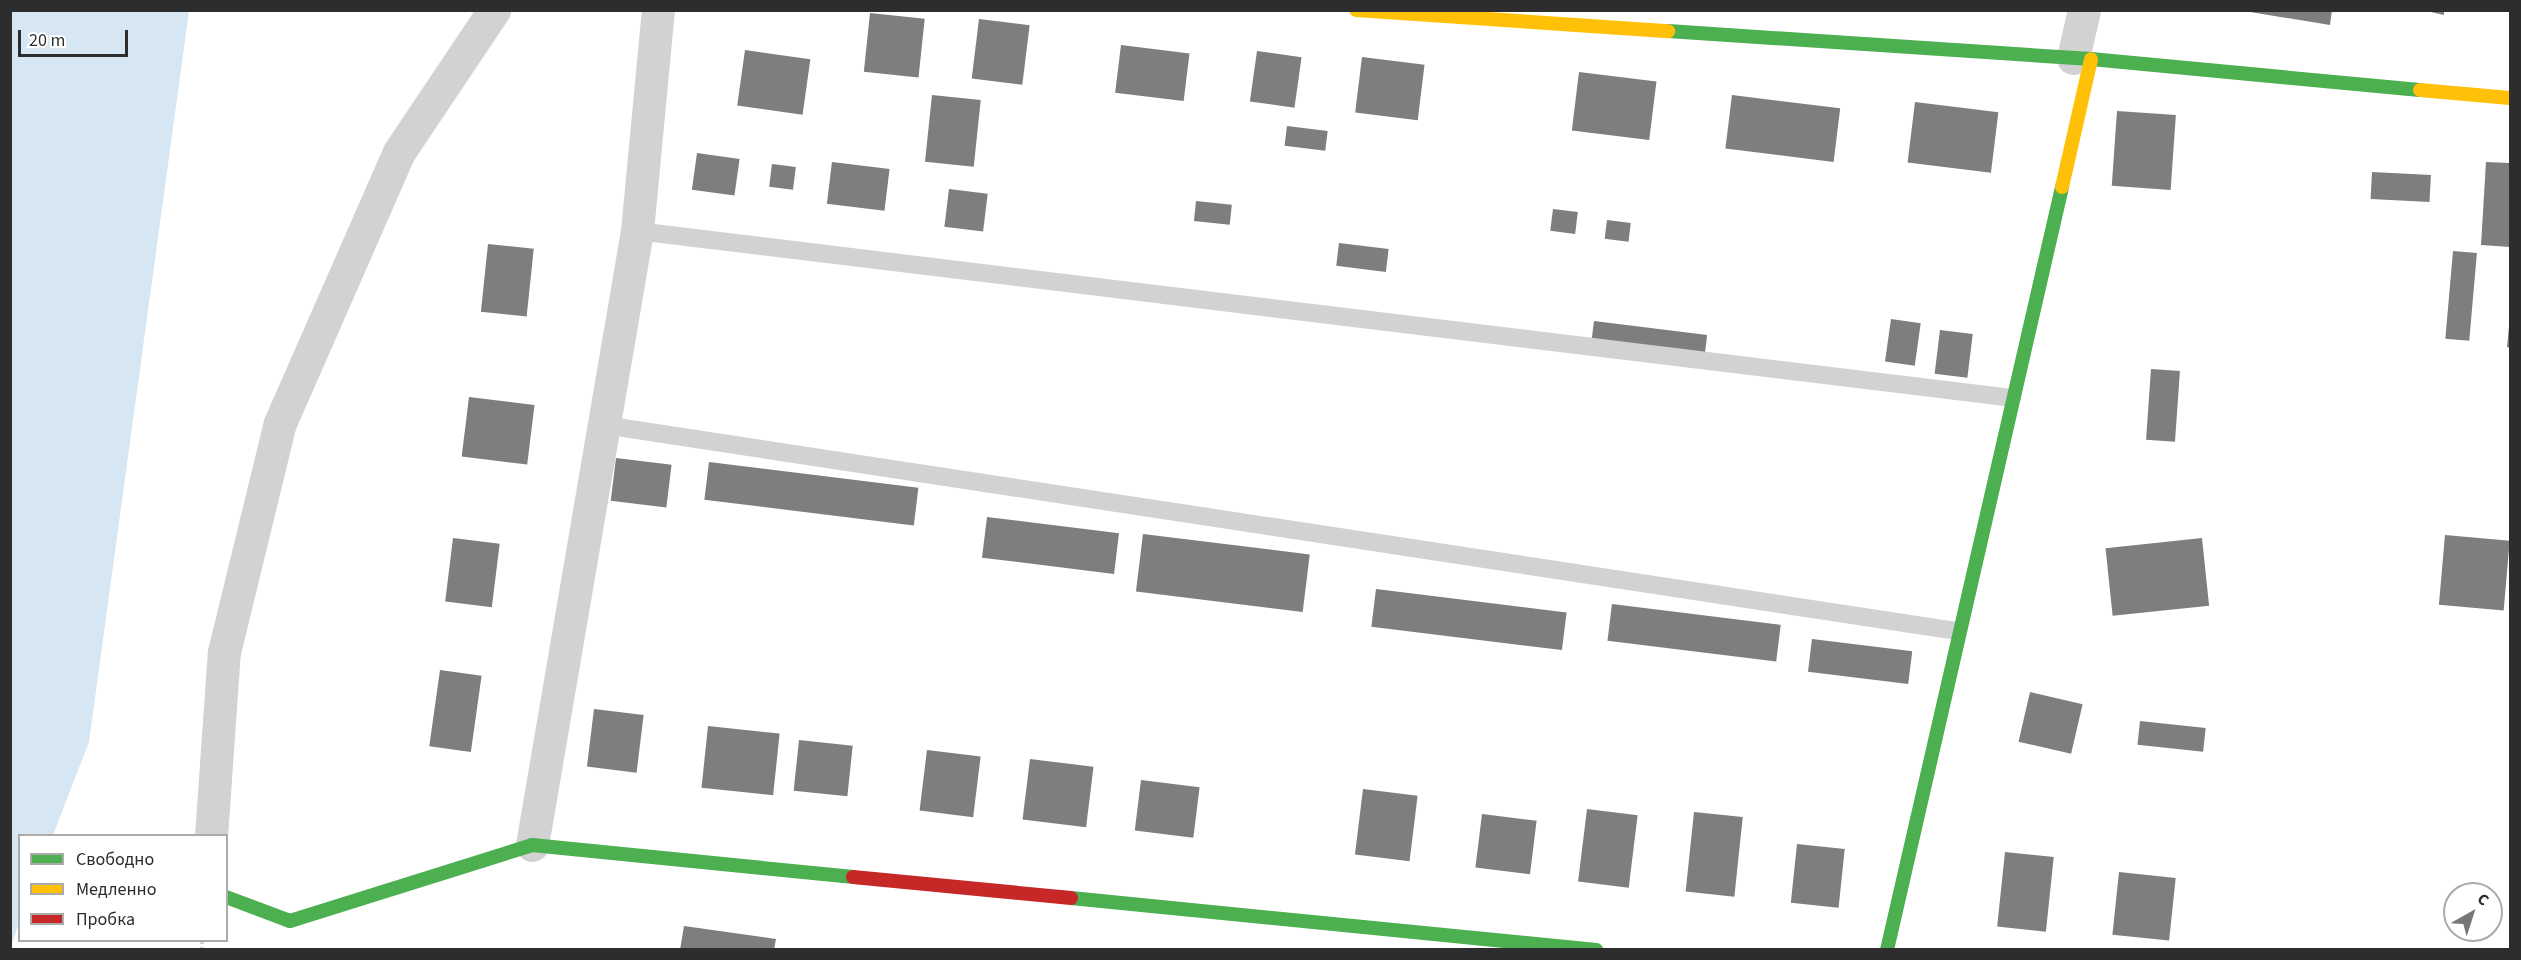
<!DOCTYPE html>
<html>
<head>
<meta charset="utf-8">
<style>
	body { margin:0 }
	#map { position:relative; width:2521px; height:960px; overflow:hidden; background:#fff; font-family:"Source Sans 3",sans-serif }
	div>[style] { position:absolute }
	.water>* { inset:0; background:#d6e7f3 }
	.building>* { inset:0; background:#7e7e7e; transform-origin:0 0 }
	.path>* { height:4px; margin-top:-2px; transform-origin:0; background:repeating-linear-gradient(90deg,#d2d2d2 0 3px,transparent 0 6px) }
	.lane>* { height:18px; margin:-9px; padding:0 9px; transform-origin:9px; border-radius:9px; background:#d2d2d2 }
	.street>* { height:33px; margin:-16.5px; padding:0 16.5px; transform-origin:16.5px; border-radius:16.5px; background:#d2d2d2 }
	.fast>* { height:14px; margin:-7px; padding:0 7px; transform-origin:7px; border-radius:7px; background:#4caf50 }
	.slow>* { height:14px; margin:-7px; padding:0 7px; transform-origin:7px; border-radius:7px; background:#ffc107 }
	.jam>* { height:14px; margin:-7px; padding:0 7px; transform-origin:7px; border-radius:7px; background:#c62828 }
	span { translate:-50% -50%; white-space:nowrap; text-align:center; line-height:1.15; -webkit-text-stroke:6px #fff; paint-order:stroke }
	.frame { position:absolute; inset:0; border:12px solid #2d2d2d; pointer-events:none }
	.legend { position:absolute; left:18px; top:834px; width:210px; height:108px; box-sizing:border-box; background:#fff; border:2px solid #ababab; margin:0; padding:8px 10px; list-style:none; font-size:18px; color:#2d2d2d }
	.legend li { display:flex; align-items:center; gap:12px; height:30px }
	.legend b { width:30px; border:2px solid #ababab }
	.north { position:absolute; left:2443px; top:882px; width:60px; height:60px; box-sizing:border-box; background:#fff; border:2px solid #ababab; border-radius:50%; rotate:39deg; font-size:16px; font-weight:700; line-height:24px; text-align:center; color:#2d2d2d }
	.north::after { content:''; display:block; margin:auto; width:21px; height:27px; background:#767676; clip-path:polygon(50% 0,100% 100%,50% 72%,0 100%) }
	.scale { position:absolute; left:18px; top:30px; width:110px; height:27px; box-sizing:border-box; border:3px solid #2d2d2d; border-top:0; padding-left:8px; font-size:18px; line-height:21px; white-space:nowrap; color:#2d2d2d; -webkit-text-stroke:4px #fff; paint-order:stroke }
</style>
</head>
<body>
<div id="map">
	<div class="water">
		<div style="clip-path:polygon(11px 10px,189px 11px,89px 742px,53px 835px,20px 836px,19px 923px,11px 946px)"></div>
	</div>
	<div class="building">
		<div style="clip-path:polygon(2238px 10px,2332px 10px,2330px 25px)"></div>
		<div style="clip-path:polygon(2422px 10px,2444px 10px,2444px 15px)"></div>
		<div style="left:870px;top:13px;width:55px;height:59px;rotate:6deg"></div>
		<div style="left:979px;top:19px;width:51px;height:60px;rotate:7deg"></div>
		<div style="left:1121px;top:45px;width:69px;height:48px;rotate:7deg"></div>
		<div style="left:745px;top:50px;width:66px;height:56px;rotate:8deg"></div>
		<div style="left:1257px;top:51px;width:45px;height:51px;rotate:8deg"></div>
		<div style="left:1362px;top:57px;width:63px;height:56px;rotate:7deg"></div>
		<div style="left:1579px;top:72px;width:78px;height:59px;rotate:7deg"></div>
		<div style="left:932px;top:95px;width:49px;height:67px;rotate:6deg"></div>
		<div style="left:1732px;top:95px;width:109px;height:54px;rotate:7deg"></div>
		<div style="left:1915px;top:102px;width:84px;height:61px;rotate:7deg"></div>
		<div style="left:2117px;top:111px;width:59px;height:75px;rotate:4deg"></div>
		<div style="left:1287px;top:126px;width:41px;height:20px;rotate:7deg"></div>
		<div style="left:697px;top:153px;width:43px;height:37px;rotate:8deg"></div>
		<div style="left:832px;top:162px;width:58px;height:42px;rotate:7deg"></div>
		<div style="clip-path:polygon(2486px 162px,2510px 163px,2510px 247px,2481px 245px)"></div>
		<div style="left:772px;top:164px;width:24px;height:23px;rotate:7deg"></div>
		<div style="left:2372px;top:172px;width:59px;height:27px;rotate:3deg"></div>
		<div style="left:949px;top:189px;width:39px;height:38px;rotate:7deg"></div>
		<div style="left:1196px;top:201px;width:36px;height:20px;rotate:6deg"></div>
		<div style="left:1553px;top:209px;width:25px;height:22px;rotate:7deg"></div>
		<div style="left:1607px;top:220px;width:24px;height:19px;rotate:7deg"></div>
		<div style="left:1339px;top:243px;width:50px;height:23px;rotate:7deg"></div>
		<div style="left:488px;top:244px;width:46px;height:68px;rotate:6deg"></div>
		<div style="left:2453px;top:251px;width:24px;height:88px;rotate:5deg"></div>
		<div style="left:1891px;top:319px;width:30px;height:43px;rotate:8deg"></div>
		<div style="left:1594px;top:321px;width:114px;height:23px;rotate:7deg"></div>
		<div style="clip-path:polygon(2509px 326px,2510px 326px,2510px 348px,2507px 347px)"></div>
		<div style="left:1940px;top:330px;width:33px;height:44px;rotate:7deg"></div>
		<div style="left:2151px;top:369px;width:29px;height:71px;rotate:4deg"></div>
		<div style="left:469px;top:397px;width:66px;height:60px;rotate:7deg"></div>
		<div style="left:616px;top:458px;width:56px;height:43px;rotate:7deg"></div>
		<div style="left:709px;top:462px;width:211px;height:38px;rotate:7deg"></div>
		<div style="left:987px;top:517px;width:133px;height:41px;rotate:7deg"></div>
		<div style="left:1143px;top:534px;width:168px;height:58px;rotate:7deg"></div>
		<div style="left:2445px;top:535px;width:65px;height:70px;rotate:5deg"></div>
		<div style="left:453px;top:538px;width:47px;height:64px;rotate:7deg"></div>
		<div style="left:2202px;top:538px;width:68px;height:97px;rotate:84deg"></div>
		<div style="left:1376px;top:589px;width:192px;height:38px;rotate:7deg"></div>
		<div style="left:1612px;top:604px;width:170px;height:37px;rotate:7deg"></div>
		<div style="left:1812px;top:639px;width:101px;height:33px;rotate:7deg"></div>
		<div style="left:440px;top:670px;width:42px;height:77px;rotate:8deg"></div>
		<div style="left:2030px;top:692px;width:54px;height:51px;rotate:13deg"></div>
		<div style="left:594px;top:709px;width:50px;height:58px;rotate:7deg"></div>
		<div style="left:2140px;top:721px;width:66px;height:24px;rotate:6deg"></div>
		<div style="left:708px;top:726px;width:72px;height:62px;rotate:6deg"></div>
		<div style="left:799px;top:740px;width:54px;height:51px;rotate:6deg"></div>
		<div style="left:927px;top:750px;width:54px;height:61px;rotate:7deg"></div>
		<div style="left:1030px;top:759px;width:64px;height:61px;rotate:7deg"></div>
		<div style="left:1141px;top:780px;width:59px;height:51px;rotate:7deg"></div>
		<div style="left:1363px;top:789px;width:55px;height:66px;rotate:7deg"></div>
		<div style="left:1587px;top:809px;width:51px;height:73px;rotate:7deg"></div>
		<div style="left:1694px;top:812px;width:49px;height:80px;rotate:6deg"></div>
		<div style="left:1482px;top:814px;width:55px;height:54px;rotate:7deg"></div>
		<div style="left:1797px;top:844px;width:48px;height:59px;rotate:6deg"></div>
		<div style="left:2005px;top:852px;width:49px;height:75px;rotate:6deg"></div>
		<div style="left:2119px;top:872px;width:57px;height:63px;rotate:6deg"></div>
		<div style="clip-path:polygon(684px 926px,776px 939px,774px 950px,680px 950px)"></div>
	</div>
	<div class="path">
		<div style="left:202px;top:950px;width:10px;rotate:-90deg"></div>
	</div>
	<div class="lane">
		<div style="left:637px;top:231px;width:1385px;rotate:6.92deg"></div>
		<div style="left:604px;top:425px;width:1369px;rotate:8.66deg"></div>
	</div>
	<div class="street">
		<div style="left:2073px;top:58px;width:49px;rotate:-77.1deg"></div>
		<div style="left:211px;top:836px;width:184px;rotate:-86deg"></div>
		<div style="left:224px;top:652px;width:236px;rotate:-76.3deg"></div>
		<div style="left:280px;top:423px;width:296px;rotate:-66.3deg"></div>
		<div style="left:399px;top:152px;width:171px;rotate:-56.2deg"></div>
		<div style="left:532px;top:845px;width:623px;rotate:-80.3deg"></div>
		<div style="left:637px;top:231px;width:222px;rotate:-84.6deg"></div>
	</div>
	<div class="fast">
		<div style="left:1668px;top:31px;width:424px;rotate:3.8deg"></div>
		<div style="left:2091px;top:59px;width:330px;rotate:5.4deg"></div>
		<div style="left:226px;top:897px;width:68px;rotate:20.6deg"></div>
		<div style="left:290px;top:921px;width:254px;rotate:-17.4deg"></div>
		<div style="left:532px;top:845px;width:323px;rotate:5.7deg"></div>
		<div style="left:1071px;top:898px;width:528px;rotate:5.66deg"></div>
		<div style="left:1887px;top:950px;width:783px;rotate:-77.08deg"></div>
	</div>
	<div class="slow">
		<div style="left:1356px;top:10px;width:313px;rotate:3.9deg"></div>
		<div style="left:2420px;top:90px;width:90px;rotate:5.1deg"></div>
		<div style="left:2062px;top:187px;width:131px;rotate:-77.2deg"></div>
	</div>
	<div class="jam">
		<div style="left:853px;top:877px;width:219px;rotate:5.5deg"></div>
	</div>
	<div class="frame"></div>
	<ul class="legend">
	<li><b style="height:8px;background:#4caf50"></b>Свободно</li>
	<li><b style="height:8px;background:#ffc107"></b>Медленно</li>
	<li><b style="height:8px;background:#c62828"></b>Пробка</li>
	</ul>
	<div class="north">С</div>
	<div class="scale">20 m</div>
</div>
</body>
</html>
